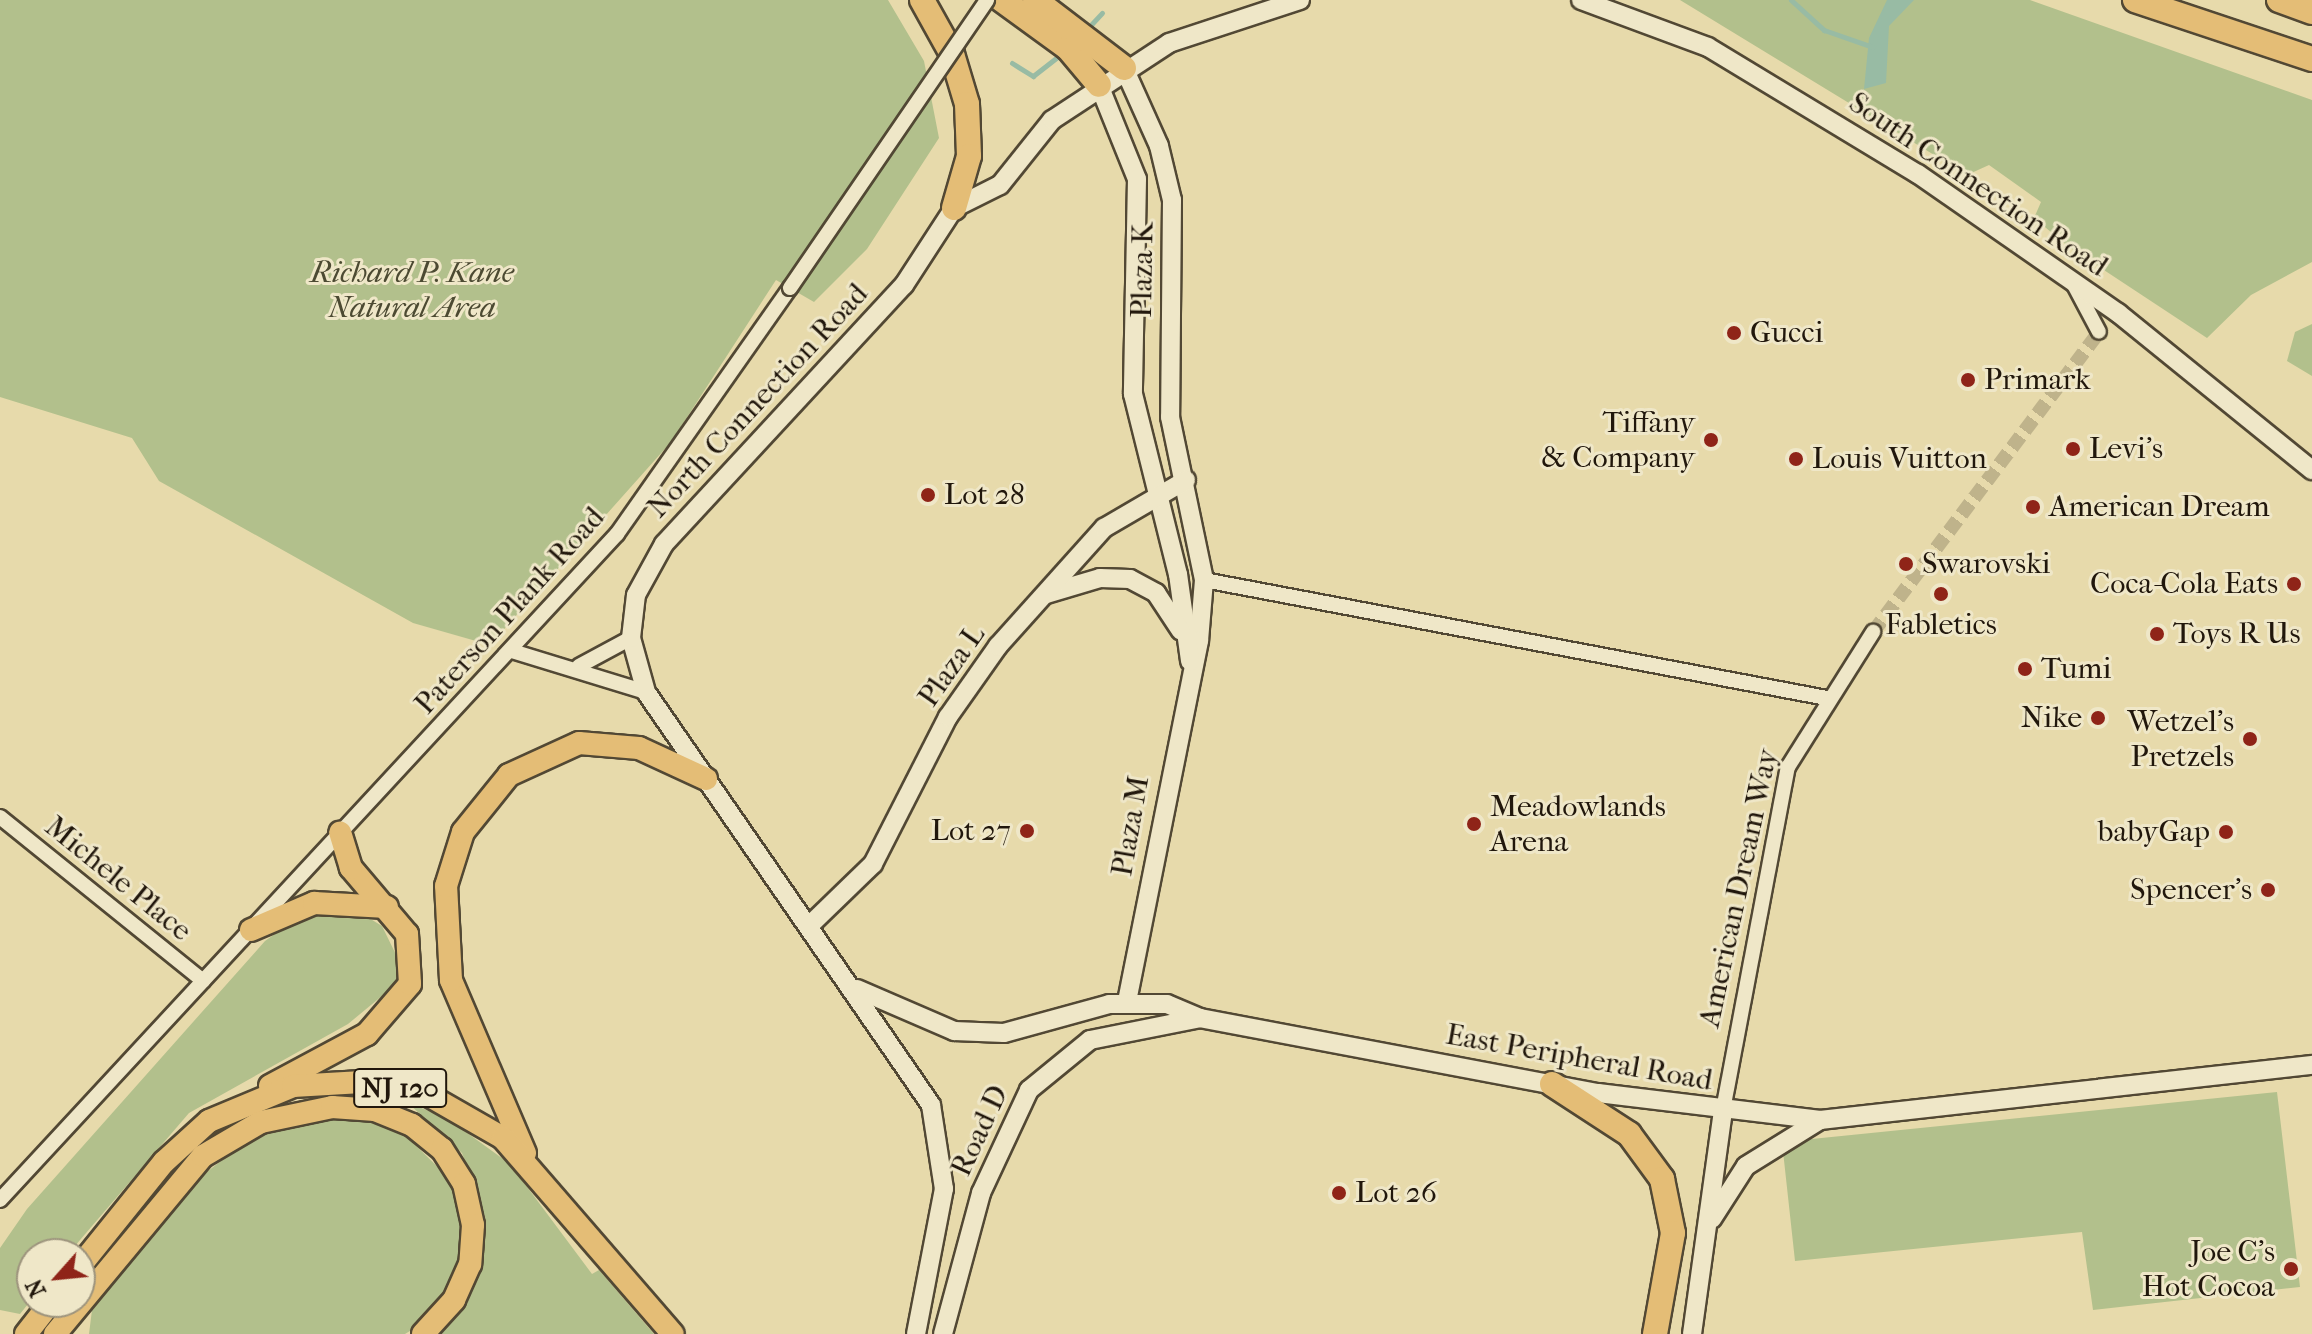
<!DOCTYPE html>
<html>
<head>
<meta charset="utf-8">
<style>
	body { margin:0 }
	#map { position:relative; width:2312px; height:1334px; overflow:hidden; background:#e7daab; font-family:"IM FELL French Canon",serif }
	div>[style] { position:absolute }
	.green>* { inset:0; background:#b2c08c }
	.water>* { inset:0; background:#98bba4 }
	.stream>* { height:5px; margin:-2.5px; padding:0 2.5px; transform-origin:2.5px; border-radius:2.5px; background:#98bba4 }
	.minor-tunnel>* { height:14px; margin-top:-7px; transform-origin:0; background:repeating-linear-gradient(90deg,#bfb38b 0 14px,transparent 0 21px) }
	.roads { filter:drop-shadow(2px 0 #524834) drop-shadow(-2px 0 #524834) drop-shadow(0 2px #524834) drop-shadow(0 -2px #524834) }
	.minor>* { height:14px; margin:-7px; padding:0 7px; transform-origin:7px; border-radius:7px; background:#efe7c8 }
	.tertiary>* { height:18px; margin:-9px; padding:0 9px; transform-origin:9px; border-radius:9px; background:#efe7c8 }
	.primary>* { height:22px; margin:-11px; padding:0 11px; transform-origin:11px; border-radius:11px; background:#e4bd76 }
	.motorway>* { height:24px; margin:-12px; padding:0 12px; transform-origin:12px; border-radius:12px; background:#e4bd76 }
	.bridges { filter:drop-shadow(2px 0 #524834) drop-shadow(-2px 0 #524834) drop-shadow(0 2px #524834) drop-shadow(0 -2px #524834) }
	.minor-bridge>* { height:14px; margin:-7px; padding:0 7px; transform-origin:7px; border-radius:7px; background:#efe7c8 }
	.dots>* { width:22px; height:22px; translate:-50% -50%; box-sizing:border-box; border:4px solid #efe7c8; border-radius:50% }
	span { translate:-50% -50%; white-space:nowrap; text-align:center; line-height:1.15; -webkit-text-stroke:6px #efe7c8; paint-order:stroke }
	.shield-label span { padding:2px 6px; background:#efe7c8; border:2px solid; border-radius:6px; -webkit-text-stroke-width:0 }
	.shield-label { font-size:28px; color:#21170c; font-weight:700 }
	.street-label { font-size:30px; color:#21170c }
	.park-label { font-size:30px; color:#4c4a32; font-style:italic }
	.poi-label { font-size:30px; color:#21170c }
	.left { translate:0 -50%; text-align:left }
	.right { translate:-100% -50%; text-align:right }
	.north { position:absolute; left:16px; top:1238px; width:80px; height:80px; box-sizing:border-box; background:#efe7c8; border:2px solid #9d947d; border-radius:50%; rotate:243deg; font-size:22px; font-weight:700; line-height:32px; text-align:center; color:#21170c }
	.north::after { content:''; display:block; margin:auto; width:28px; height:36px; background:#8f2418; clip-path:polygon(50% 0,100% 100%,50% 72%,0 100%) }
</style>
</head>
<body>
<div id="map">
	<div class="green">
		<div style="clip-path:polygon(0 0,888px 0,924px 61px,939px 138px,867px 249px,814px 302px,776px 280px,671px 442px,490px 645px,413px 623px,159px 481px,132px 438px,0 397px)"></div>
		<div style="clip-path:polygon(1680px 0,2030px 0,2312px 100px,2312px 262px,2251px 295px,2207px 338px,2069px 247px,2034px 218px,2041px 202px,1989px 165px,1967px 175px)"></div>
		<div style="clip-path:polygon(2312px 324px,2312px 376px,2287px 361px,2295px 332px)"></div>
		<div style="clip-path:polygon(307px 911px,359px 912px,382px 926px,403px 969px,394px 986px,348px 1024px,189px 1113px,68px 1254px,32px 1254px,32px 1299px,20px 1314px,0 1310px,0 1248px,27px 1209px,265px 941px)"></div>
		<div style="clip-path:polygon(2277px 1092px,2300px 1287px,2093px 1310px,2082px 1232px,1795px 1261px,1782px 1142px)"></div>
		<div style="clip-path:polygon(407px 1102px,448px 1119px,510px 1164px,592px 1274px,599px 1270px,654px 1334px,439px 1334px,462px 1311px,479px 1276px,485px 1217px,462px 1153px)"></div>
		<div style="clip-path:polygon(315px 1118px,363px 1120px,403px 1133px,447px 1176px,463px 1221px,463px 1251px,449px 1292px,418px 1326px,405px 1334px,89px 1334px,92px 1310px,203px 1175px,250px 1138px)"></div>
	</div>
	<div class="water">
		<div style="clip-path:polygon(1887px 0,1914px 0,1889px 26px,1886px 83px,1864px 89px,1869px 38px)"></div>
	</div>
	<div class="stream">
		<div style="left:1791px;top:0;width:45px;rotate:42.3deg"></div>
		<div style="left:1824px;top:30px;width:52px;rotate:19.1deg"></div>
		<div style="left:1087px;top:29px;width:22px;rotate:-47deg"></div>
		<div style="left:1012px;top:63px;width:25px;rotate:32deg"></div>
		<div style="left:1033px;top:76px;width:37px;rotate:-38deg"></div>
	</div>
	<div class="minor-tunnel">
		<div style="left:1873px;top:632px;width:376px;rotate:-53deg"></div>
	</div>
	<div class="roads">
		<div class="minor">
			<div style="left:2073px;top:283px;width:55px;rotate:62deg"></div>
			<div style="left:1204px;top:580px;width:634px;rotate:10.73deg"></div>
			<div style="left:512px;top:651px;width:140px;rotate:17deg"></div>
			<div style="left:579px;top:666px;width:59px;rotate:-28.3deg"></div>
			<div style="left:0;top:817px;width:261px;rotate:38.9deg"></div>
			<div style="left:1723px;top:1110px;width:349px;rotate:-79.3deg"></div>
			<div style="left:1788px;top:767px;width:160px;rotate:-57.8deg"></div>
			<div style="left:0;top:1200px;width:908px;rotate:-47.19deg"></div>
			<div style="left:617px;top:534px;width:301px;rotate:-54.9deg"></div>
		</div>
		<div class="tertiary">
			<div style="left:1581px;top:0;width:135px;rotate:20.3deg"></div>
			<div style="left:1708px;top:47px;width:245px;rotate:31.2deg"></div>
			<div style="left:1918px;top:174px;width:244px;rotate:34.8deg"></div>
			<div style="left:2118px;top:313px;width:250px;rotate:39deg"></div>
			<div style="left:1124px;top:68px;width:85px;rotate:65.8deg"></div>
			<div style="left:1159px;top:146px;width:56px;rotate:76.5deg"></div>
			<div style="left:1172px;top:200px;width:217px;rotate:90.5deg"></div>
			<div style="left:1170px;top:417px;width:167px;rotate:78.2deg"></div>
			<div style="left:1204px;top:580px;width:61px;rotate:94.7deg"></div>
			<div style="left:1199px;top:641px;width:367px;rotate:101.3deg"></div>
			<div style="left:1099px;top:85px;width:101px;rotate:68deg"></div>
			<div style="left:1137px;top:179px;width:215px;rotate:91.1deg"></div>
			<div style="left:1133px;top:394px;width:186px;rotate:76deg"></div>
			<div style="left:1178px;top:574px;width:88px;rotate:82.1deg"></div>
			<div style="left:1046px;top:594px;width:56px;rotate:-16.5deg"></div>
			<div style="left:1100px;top:578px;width:30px;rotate:2deg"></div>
			<div style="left:1130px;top:579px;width:30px;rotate:28deg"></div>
			<div style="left:1156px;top:593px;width:45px;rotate:56.7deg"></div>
			<div style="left:810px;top:925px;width:88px;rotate:-44.1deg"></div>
			<div style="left:873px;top:864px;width:165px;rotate:-63deg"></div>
			<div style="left:948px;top:717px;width:87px;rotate:-54.8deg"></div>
			<div style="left:998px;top:646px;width:159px;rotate:-48.1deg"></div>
			<div style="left:1104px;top:528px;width:95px;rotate:-30.3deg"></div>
			<div style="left:857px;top:989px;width:106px;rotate:23.4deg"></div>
			<div style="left:954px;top:1031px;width:50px;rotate:2.3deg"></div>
			<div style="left:1004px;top:1033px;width:109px;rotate:-15.4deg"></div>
			<div style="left:1109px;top:1004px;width:58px"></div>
			<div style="left:1167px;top:1004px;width:36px;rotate:23deg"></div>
			<div style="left:1200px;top:1018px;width:405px;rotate:10.7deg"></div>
			<div style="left:1598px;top:1093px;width:224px;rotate:6.9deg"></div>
			<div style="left:1820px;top:1120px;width:495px;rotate:-6.4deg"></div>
			<div style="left:1712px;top:1219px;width:63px;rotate:-57.3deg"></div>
			<div style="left:1746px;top:1166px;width:87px;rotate:-31.9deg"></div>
			<div style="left:916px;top:1334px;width:148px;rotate:-79.1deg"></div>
			<div style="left:944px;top:1189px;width:85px;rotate:-98.8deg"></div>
			<div style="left:931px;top:1105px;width:502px;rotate:-124.61deg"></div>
			<div style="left:646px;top:692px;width:56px;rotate:-105.5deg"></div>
			<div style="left:631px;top:638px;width:43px;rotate:-83.4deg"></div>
			<div style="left:636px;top:595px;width:58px;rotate:-61.2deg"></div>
			<div style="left:664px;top:544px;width:353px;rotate:-47.2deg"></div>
			<div style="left:904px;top:285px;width:92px;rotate:-57deg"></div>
			<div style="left:954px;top:208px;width:51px;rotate:-26.6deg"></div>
			<div style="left:1000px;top:185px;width:83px;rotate:-51.3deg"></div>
			<div style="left:1052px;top:120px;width:140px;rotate:-33.3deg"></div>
			<div style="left:1169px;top:43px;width:138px;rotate:-18.2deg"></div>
			<div style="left:943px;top:1334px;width:146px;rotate:-74.9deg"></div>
			<div style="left:981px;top:1193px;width:114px;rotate:-65deg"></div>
			<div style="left:1029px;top:1090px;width:79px;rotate:-39.3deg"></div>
			<div style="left:1090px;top:1040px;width:112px;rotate:-11.3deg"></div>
			<div style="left:1692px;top:1334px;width:226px;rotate:-82.1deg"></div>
		</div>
		<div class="primary">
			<div style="left:251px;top:930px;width:69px;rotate:-23.2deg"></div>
			<div style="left:314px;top:903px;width:73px;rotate:3.1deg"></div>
			<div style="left:270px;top:1086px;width:110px;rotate:-28.2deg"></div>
			<div style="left:367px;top:1034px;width:66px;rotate:-49.3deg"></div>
			<div style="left:410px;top:984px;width:50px;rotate:-93.4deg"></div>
			<div style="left:407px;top:934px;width:87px;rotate:-130.3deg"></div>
			<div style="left:351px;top:868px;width:37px;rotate:-107deg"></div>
			<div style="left:525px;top:1153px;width:188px;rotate:-113.2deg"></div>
			<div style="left:451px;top:980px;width:94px;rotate:-93deg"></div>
			<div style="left:446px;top:886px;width:57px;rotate:-72.5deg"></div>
			<div style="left:463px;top:832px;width:73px;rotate:-51.1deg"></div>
			<div style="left:509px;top:775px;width:77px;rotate:-24.6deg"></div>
			<div style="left:579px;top:743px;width:60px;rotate:4.8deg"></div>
			<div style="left:639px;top:748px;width:74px;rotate:24.8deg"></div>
			<div style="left:80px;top:1266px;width:134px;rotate:-51.1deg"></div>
			<div style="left:164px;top:1162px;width:61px;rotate:-42.3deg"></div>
			<div style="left:209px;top:1121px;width:91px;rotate:-22.6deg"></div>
			<div style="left:293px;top:1086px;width:69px;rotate:-3.3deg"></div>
			<div style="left:362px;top:1082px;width:67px;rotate:11.1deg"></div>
			<div style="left:428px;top:1095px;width:86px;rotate:29.8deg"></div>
			<div style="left:503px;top:1138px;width:259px;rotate:49.1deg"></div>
			<div style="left:26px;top:1334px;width:41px;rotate:-52deg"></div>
			<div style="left:55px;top:1334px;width:231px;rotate:-50.3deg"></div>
			<div style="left:203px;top:1156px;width:67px;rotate:-30.4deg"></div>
			<div style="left:261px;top:1122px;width:73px;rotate:-11.9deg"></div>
			<div style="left:332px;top:1107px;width:43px;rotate:4deg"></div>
			<div style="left:375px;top:1110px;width:40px;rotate:22deg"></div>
			<div style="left:412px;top:1125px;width:38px;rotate:39deg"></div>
			<div style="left:442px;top:1149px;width:41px;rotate:57.8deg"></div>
			<div style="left:464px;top:1184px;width:42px;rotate:77.6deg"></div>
			<div style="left:473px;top:1225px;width:39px;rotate:94deg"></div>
			<div style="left:470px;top:1264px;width:39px;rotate:114deg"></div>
			<div style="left:454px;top:1300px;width:46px;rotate:132.4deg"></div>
		</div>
		<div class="motorway">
			<div style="left:922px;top:0;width:62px;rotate:60.9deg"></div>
			<div style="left:952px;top:54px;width:52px;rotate:73.3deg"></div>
			<div style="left:967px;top:104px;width:52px;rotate:87.8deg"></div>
			<div style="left:969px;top:156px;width:54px;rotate:106.1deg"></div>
			<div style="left:1002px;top:0;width:82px;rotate:36deg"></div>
			<div style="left:1068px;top:48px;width:48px;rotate:50deg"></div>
			<div style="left:1035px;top:0;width:112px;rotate:37.4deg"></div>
			<div style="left:2135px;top:0;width:187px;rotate:18.4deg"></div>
			<div style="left:2279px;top:0;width:35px;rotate:20deg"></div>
			<div style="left:1552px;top:1084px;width:92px;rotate:33deg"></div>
			<div style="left:1629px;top:1134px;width:56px;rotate:53.7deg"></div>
			<div style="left:1662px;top:1179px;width:55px;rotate:78.5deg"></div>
			<div style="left:1673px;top:1233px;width:103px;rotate:100.1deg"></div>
		</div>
	</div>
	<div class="bridges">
		<div class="minor-bridge">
			<div style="left:790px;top:288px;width:349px;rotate:-55.6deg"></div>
		</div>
	</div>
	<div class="dots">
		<div style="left:1734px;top:333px;background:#8f2418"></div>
		<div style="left:1968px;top:380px;background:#8f2418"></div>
		<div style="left:1711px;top:440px;background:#8f2418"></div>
		<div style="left:2073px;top:449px;background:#8f2418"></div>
		<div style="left:1796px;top:459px;background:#8f2418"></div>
		<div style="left:928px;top:495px;background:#8f2418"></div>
		<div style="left:2033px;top:507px;background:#8f2418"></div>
		<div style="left:1906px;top:564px;background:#8f2418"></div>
		<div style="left:2294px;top:584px;background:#8f2418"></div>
		<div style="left:1941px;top:594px;background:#8f2418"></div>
		<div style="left:2157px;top:634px;background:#8f2418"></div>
		<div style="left:2025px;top:669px;background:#8f2418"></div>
		<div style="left:2098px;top:718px;background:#8f2418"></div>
		<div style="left:2250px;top:739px;background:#8f2418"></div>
		<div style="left:1474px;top:824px;background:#8f2418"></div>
		<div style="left:1027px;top:831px;background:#8f2418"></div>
		<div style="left:2226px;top:832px;background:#8f2418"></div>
		<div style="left:2268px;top:890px;background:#8f2418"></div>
		<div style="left:1339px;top:1193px;background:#8f2418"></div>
		<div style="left:2291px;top:1269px;background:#8f2418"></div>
	</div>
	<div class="shield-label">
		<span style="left:400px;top:1088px">NJ 120</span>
	</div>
	<div class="street-label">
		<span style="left:1978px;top:185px;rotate:34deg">South Connection Road</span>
		<span style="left:1143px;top:270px;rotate:-89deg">Plaza K</span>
		<span style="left:758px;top:401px;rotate:-47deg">North Connection Road</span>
		<span style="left:510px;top:611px;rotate:-48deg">Paterson Plank Road</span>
		<span style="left:952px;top:666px;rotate:-55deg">Plaza L</span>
		<span style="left:1131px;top:826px;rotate:-80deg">Plaza M</span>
		<span style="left:118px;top:879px;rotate:39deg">Michele Place</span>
		<span style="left:1739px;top:888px;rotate:-78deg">American Dream Way</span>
		<span style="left:1579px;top:1058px;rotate:10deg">East Peripheral Road</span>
		<span style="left:980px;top:1131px;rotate:-65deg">Road D</span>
	</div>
	<div class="park-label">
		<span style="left:412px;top:290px">Richard P. Kane<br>Natural Area</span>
	</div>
	<div class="poi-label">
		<span class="left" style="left:1750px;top:333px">Gucci</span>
		<span class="left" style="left:1984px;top:380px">Primark</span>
		<span class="right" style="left:1695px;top:440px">Tiffany<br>&amp; Company</span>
		<span class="left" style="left:2089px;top:449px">Levi's</span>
		<span class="left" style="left:1812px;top:459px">Louis Vuitton</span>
		<span class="left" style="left:944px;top:495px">Lot 28</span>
		<span class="left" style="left:2049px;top:507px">American Dream</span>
		<span class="left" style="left:1922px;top:564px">Swarovski</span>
		<span class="right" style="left:2278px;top:584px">Coca-Cola Eats</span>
		<span style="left:1941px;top:625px">Fabletics</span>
		<span class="left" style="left:2173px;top:634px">Toys R Us</span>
		<span class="left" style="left:2041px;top:669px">Tumi</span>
		<span class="right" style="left:2082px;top:718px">Nike</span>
		<span class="right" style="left:2234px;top:739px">Wetzel's<br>Pretzels</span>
		<span class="left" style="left:1490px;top:824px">Meadowlands<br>Arena</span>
		<span class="right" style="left:1011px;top:831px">Lot 27</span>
		<span class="right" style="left:2210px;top:832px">babyGap</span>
		<span class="right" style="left:2252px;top:890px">Spencer's</span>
		<span class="left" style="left:1355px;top:1193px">Lot 26</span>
		<span class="right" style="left:2275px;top:1269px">Joe C's<br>Hot Cocoa</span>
	</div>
	<div class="north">N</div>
</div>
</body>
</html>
